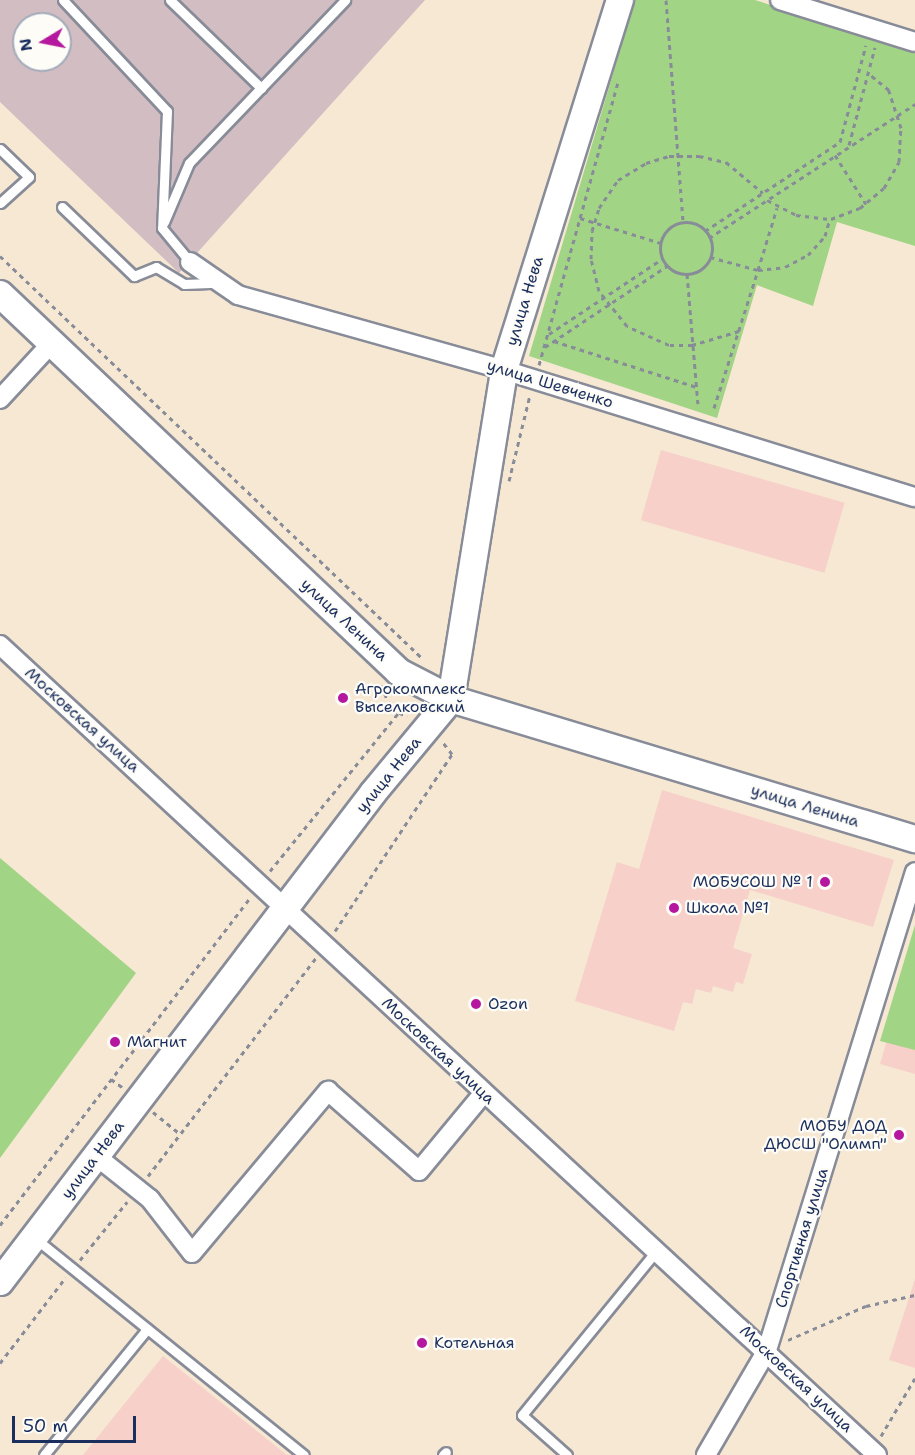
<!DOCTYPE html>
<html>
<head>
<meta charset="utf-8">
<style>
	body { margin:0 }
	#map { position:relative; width:915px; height:1455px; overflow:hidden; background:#f6e8d3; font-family:"Shantell Sans",sans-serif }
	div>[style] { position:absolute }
	.built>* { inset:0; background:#f7d0ca; transform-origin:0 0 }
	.industrial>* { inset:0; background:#d2bec2 }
	.green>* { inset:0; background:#a1d485 }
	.path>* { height:3px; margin-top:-1.5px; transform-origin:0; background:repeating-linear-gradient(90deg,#888c98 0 4.5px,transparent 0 9px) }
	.path>.ring { margin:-1.5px; padding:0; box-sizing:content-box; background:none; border:3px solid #888c98; border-radius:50% }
	.roads { filter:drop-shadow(2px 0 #888c98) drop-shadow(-2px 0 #888c98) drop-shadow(0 2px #888c98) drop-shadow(0 -2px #888c98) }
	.lane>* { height:9px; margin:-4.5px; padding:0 4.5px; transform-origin:4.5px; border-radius:4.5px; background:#fff }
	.street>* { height:18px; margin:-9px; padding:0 9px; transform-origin:9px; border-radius:9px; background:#fff }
	.secondary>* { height:26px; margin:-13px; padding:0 13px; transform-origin:13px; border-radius:13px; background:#fff }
	.dots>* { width:16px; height:16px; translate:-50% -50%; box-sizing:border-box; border:3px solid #fdfcf7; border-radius:50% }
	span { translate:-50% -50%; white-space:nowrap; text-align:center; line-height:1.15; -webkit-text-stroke:4.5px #fdfcf7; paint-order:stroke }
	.street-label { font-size:16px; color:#1b2f5e }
	.poi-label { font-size:16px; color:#1b2f5e }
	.left { translate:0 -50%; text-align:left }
	.right { translate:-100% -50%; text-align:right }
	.north { position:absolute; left:12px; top:12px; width:60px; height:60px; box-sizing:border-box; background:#fdfcf7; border:2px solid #a3aaba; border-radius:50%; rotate:260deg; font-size:16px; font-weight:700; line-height:24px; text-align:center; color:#1b2f5e }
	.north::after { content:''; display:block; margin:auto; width:21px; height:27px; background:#b5179e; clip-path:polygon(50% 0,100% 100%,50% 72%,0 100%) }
	.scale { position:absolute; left:12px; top:1416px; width:124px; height:27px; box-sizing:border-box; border:3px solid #1b2f5e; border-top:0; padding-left:8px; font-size:18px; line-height:21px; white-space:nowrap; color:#1b2f5e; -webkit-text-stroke:4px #fdfcf7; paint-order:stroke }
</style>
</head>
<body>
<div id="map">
	<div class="built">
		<div style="left:661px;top:450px;width:191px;height:73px;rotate:16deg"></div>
		<div style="clip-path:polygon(662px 790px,894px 860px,873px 927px,750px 890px,733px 948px,752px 954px,743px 984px,736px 982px,733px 992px,713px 986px,711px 993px,696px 989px,692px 1004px,683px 1002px,674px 1031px,575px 1001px,617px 862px,639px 869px)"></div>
		<div style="clip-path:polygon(915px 946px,915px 1074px,880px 1064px)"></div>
		<div style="clip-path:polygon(915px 1279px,915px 1368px,889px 1360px)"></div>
		<div style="clip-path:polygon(163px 1356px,287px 1455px,83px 1455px)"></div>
	</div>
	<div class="industrial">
		<div style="clip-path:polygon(evenodd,0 0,425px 0,179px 273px,0 102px,0 0,24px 24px,60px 24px,60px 60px,24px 60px,24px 24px)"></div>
	</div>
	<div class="green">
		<div style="clip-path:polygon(635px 0,755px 0,915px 51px,915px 246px,837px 222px,813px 306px,757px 285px,717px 418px,529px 356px)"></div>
		<div style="clip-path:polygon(0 858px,136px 973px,0 1158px)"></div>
		<div style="clip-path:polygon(915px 925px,915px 1050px,880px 1041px)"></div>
	</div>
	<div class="path">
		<div style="left:666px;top:0;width:224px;rotate:85.6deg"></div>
		<div style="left:849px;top:145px;width:101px;rotate:-75.1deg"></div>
		<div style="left:835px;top:155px;width:58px;rotate:57.7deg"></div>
		<div style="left:767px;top:200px;width:33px;rotate:27deg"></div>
		<div style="left:796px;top:215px;width:35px;rotate:7deg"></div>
		<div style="left:831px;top:219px;width:31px;rotate:-21deg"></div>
		<div style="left:860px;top:208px;width:31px;rotate:-40deg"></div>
		<div style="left:884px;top:188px;width:30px;rotate:-60deg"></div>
		<div style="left:899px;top:162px;width:34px;rotate:-87deg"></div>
		<div style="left:901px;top:128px;width:40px;rotate:-108deg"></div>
		<div style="left:889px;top:90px;width:27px;rotate:-141deg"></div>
		<div style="left:580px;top:218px;width:85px;rotate:17.2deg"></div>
		<div class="ring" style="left:660px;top:222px;width:49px;height:49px"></div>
		<div style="left:705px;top:231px;width:162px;rotate:-33.4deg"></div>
		<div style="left:840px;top:142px;width:100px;rotate:-75deg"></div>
		<div style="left:709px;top:238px;width:246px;rotate:-33deg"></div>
		<div style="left:0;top:256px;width:583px;rotate:43.61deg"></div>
		<div style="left:710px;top:257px;width:50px;rotate:15.2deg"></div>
		<div style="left:758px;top:270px;width:65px;rotate:-73deg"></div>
		<div style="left:687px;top:274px;width:130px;rotate:85.2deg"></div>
		<div style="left:739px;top:331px;width:49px;rotate:163.4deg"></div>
		<div style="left:692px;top:345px;width:23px;rotate:180deg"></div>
		<div style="left:669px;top:345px;width:46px;rotate:-155.7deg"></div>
		<div style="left:627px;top:326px;width:45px;rotate:-128.7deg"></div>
		<div style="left:599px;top:291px;width:33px;rotate:-104deg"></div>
		<div style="left:591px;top:259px;width:28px;rotate:-88deg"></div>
		<div style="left:592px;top:231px;width:24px;rotate:-73deg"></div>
		<div style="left:599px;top:208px;width:34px;rotate:-56deg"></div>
		<div style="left:618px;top:180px;width:33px;rotate:-31deg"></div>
		<div style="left:646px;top:163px;width:24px;rotate:-17deg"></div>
		<div style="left:669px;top:156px;width:30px"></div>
		<div style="left:699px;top:156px;width:28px;rotate:13deg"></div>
		<div style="left:726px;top:162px;width:48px;rotate:40deg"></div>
		<div style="left:549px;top:334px;width:136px;rotate:-33.6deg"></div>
		<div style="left:554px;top:341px;width:149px;rotate:17.9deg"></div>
		<div style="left:545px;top:347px;width:146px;rotate:-33.6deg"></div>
		<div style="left:539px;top:365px;width:293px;rotate:-74.4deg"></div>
		<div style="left:714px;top:408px;width:145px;rotate:-72.3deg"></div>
		<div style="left:758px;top:270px;width:27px;rotate:-6deg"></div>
		<div style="left:785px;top:267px;width:26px;rotate:-28deg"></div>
		<div style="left:808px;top:255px;width:25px;rotate:-48deg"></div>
		<div style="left:825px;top:236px;width:18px;rotate:-74deg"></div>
		<div style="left:509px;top:481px;width:89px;rotate:-76.3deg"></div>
		<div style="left:381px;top:685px;width:25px;rotate:67deg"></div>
		<div style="left:391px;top:708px;width:18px;rotate:29deg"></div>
		<div style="left:270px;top:871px;width:205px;rotate:-50.9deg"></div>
		<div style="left:335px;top:931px;width:212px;rotate:-56.5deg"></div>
		<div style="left:452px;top:754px;width:16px;rotate:-128deg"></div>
		<div style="left:111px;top:1079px;width:14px;rotate:36deg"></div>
		<div style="left:153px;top:1112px;width:35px;rotate:39deg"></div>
		<div style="left:148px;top:1176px;width:275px;rotate:-52.4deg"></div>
		<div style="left:0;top:1225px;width:412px;rotate:-52.6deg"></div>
		<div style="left:80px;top:1260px;width:75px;rotate:-51deg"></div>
		<div style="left:788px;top:1340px;width:85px;rotate:-23.6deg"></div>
		<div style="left:866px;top:1306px;width:50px;rotate:-12.7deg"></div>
		<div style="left:0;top:1363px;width:108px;rotate:-52.5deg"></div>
		<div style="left:881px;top:1436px;width:67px;rotate:-59.6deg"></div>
	</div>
	<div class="roads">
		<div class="lane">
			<div style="left:63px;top:0;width:152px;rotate:46.9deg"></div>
			<div style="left:167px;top:111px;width:117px;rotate:92.4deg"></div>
			<div style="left:162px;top:228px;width:44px;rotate:50.5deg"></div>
			<div style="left:170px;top:0;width:127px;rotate:44deg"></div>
			<div style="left:261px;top:88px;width:122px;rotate:-46.3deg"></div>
			<div style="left:0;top:149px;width:40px;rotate:44deg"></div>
			<div style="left:29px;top:177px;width:39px;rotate:138deg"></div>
			<div style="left:62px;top:207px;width:100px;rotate:43.8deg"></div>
			<div style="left:134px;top:276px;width:24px;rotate:-22deg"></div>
			<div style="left:156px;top:267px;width:33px;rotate:31deg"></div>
			<div style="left:184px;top:284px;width:33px;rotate:-2deg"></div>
			<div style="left:164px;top:222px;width:64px;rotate:-67deg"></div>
			<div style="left:189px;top:163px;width:104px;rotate:-46.2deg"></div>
			<div style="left:36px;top:1239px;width:344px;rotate:38.9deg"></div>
			<div style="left:44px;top:1455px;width:163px;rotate:-50.7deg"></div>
			<div style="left:443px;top:1455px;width:4px;rotate:-45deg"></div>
			<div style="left:567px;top:1455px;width:60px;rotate:-138.4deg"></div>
			<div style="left:522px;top:1415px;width:213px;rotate:-50.7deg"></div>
		</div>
		<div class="street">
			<div style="left:780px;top:0;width:141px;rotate:17.3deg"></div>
			<div style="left:190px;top:262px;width:58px;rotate:34.5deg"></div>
			<div style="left:238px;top:295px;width:276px;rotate:15.7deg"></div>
			<div style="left:504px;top:370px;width:430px;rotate:17.2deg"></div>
			<div style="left:0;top:399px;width:75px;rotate:-47.2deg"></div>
			<div style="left:0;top:645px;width:1194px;rotate:42.73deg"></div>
			<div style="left:96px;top:1156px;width:69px;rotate:38.5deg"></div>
			<div style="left:150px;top:1199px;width:68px;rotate:52.1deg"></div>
			<div style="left:192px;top:1253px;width:212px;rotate:-50deg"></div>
			<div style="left:328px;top:1091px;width:121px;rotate:41.3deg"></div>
			<div style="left:419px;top:1171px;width:100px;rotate:-50.3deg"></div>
			<div style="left:706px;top:1455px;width:121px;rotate:-59.8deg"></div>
			<div style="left:767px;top:1350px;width:500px;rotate:-72.8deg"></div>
		</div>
		<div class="secondary">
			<div style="left:0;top:294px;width:550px;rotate:43.45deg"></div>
			<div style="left:399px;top:672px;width:59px;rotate:27.4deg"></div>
			<div style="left:451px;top:699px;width:485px;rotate:16.8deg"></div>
			<div style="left:0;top:1282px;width:615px;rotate:-52.66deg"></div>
			<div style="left:373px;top:793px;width:122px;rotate:-50.3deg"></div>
			<div style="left:451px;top:699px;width:333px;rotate:-80.8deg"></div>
			<div style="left:504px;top:370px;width:388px;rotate:-72.6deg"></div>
		</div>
	</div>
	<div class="dots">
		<div style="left:343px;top:698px;background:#b5179e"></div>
		<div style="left:825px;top:882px;background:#b5179e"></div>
		<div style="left:674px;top:908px;background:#b5179e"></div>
		<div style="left:476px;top:1004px;background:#b5179e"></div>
		<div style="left:115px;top:1042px;background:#b5179e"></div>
		<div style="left:899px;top:1135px;background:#b5179e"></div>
		<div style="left:422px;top:1343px;background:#b5179e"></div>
	</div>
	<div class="street-label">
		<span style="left:525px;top:301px;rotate:-73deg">улица Нева</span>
		<span style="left:550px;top:384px;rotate:17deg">улица Шевченко</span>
		<span style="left:344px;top:620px;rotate:43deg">улица Ленина</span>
		<span style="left:82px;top:720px;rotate:42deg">Московская улица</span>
		<span style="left:389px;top:775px;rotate:-51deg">улица Нева</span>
		<span style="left:805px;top:806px;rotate:17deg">улица Ленина</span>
		<span style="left:438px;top:1051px;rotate:43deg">Московская улица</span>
		<span style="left:93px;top:1160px;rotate:-53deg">улица Нева</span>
		<span style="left:802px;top:1238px;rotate:-73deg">Спортивная улица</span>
		<span style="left:796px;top:1379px;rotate:43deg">Московская улица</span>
	</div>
	<div class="poi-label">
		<span class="left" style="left:355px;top:698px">Агрокомплекс<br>Выселковский</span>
		<span class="right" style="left:813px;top:882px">МОБУСОШ № 1</span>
		<span class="left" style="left:686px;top:908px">Школа №1</span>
		<span class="left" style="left:488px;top:1004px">Ozon</span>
		<span class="left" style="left:127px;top:1042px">Магнит</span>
		<span class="right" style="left:887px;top:1135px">МОБУ ДОД<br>ДЮСШ "Олимп"</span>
		<span class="left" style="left:434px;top:1343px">Котельная</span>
	</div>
	<div class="north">N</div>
	<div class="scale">50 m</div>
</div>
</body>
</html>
